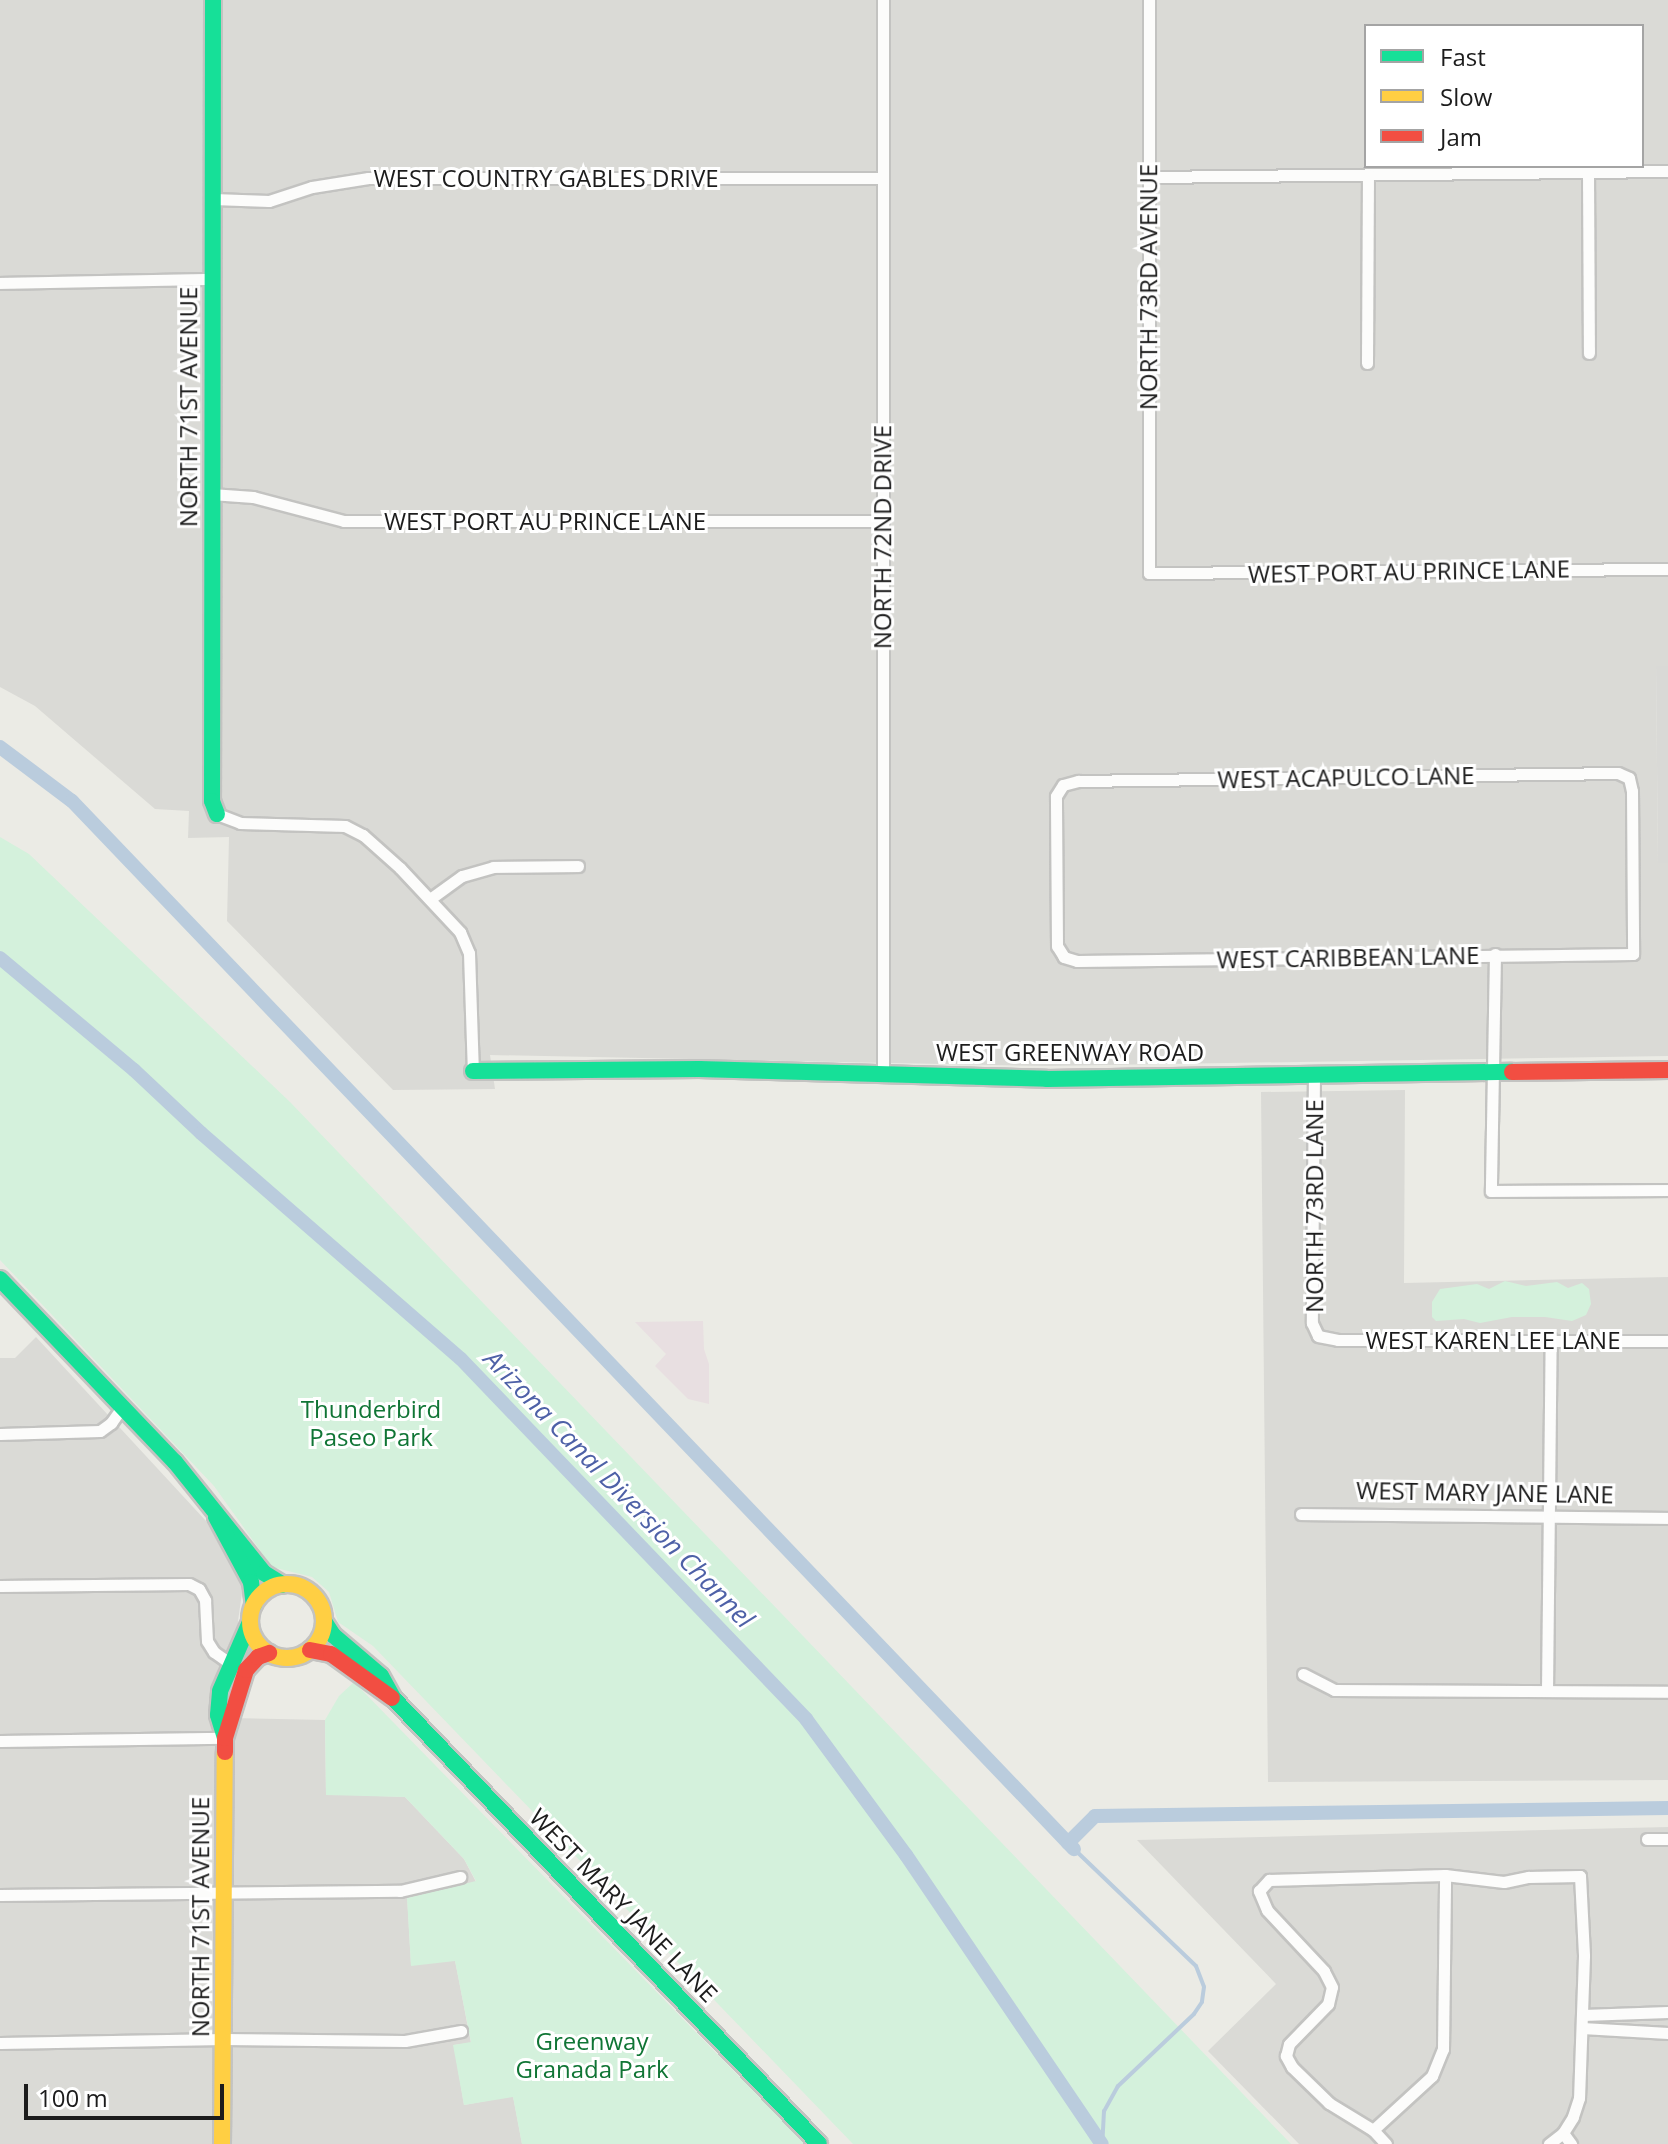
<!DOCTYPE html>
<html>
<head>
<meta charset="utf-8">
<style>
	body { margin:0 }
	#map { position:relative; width:1668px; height:2144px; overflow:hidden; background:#ebebe5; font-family:"Open Sans",sans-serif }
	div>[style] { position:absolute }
	.residential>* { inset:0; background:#dadad6 }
	.industrial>* { inset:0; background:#e8dfe1 }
	.religious>* { inset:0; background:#d9d9d6 }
	.park>* { inset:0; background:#d4f1dc }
	.stream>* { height:4px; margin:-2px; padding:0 2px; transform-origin:2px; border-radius:2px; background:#baccdd }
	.canal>* { height:14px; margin:-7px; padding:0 7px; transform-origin:7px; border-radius:7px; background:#baccdd }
	.roads { filter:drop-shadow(2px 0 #c3c3c1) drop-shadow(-2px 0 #c3c3c1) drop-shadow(0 2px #c3c3c1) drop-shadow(0 -2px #c3c3c1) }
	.street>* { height:11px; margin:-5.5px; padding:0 5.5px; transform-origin:5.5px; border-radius:5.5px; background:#fcfcfb }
	.fast>* { height:16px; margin:-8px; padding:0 8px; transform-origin:8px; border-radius:8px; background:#16e098 }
	.slow>* { height:16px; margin:-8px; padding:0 8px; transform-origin:8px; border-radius:8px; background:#ffcf43 }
	.slow>.ring { margin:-8px; padding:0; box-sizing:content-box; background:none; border:16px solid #ffcf43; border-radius:50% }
	.jam>* { height:16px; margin:-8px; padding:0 8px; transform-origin:8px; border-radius:8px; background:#f24e42 }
	span { translate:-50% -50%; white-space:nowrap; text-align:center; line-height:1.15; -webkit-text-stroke:6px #fff; paint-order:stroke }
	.street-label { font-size:24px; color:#1c1c1c }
	.park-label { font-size:24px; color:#107535 }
	.water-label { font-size:26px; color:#4e61a7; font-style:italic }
	.legend { position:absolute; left:1364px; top:24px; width:280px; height:144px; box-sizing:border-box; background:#fff; border:2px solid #a4a4a4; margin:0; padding:10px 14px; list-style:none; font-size:24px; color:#1c1c1c }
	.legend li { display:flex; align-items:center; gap:16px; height:40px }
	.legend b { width:40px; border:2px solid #a4a4a4 }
	.scale { position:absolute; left:24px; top:2084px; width:200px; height:36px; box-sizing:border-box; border:4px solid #1c1c1c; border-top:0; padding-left:10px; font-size:24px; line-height:28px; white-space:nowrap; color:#1c1c1c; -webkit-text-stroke:6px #fff; paint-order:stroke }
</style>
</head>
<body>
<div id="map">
	<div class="residential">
		<div style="clip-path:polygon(evenodd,0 0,1668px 0,1668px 666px,1656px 667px,1658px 862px,1668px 863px,1668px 1056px,1046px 1066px,490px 1055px,495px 1089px,393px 1090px,227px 921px,229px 837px,188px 838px,189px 811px,155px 809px,35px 706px,0 687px,0 0,1366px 26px,1642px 26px,1642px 166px,1366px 166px,1366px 26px)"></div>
		<div style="clip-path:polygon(1405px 1090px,1404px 1283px,1668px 1277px,1668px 1780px,1268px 1782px,1261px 1092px)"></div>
		<div style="clip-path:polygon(36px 1337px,206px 1521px,243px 1586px,238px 1621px,247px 1653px,237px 1668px,229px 1693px,228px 1718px,325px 1720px,326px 1794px,405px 1797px,464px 1859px,476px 1882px,407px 1894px,411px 1965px,455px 1960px,471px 2043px,454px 2045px,464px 2105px,513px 2096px,522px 2144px,0 2144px,0 1358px,15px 1358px)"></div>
		<div style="clip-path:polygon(1668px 1827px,1668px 2144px,1299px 2144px,1208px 2051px,1276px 1984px,1137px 1840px)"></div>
	</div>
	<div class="industrial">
		<div style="clip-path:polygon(703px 1321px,704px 1349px,709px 1364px,709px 1404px,688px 1399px,655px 1366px,666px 1354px,635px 1322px)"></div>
	</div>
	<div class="religious">
		<div style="clip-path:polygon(1656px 666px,1668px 666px,1668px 863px,1658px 863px)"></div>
	</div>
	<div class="park">
		<div style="clip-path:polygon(0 837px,29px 854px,290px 1102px,1291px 2144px,853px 2144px,373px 1646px,338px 1622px,329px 1592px,312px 1577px,272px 1567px,214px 1486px,0 1260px)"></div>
		<div style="clip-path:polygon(1505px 1281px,1526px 1286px,1557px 1282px,1568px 1288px,1582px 1283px,1589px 1289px,1591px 1304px,1586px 1315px,1572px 1321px,1545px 1317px,1512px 1317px,1480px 1323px,1464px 1319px,1436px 1321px,1432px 1317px,1432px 1302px,1440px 1289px,1477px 1284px,1489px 1289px)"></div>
		<div style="clip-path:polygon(354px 1682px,805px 2144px,522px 2144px,513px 2097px,464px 2105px,453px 2045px,471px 2042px,455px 1961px,411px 1966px,407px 1898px,476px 1881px,464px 1859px,405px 1797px,326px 1795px,325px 1720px,339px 1696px)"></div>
	</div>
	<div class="stream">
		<div style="left:1074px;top:1849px;width:169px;rotate:43.8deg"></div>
		<div style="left:1196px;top:1966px;width:22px;rotate:69deg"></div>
		<div style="left:1204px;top:1987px;width:15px;rotate:98deg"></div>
		<div style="left:1202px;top:2002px;width:14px;rotate:124deg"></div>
		<div style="left:1194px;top:2014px;width:105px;rotate:136.5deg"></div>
		<div style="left:1118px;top:2086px;width:29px;rotate:119deg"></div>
		<div style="left:1104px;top:2111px;width:33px;rotate:93deg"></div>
	</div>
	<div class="canal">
		<div style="left:0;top:747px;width:90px;rotate:36.9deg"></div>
		<div style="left:72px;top:801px;width:1450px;rotate:46.29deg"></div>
		<div style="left:0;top:958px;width:175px;rotate:39.9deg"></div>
		<div style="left:134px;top:1070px;width:92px;rotate:43.2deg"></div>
		<div style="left:201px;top:1133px;width:344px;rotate:41deg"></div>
		<div style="left:461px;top:1359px;width:499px;rotate:46.2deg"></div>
		<div style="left:806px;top:1719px;width:169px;rotate:53.7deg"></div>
		<div style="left:906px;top:1855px;width:349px;rotate:55.9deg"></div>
		<div style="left:1068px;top:1843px;width:38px;rotate:-45deg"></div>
		<div style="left:1095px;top:1816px;width:573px;rotate:-0.8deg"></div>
	</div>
	<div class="roads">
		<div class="street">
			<div style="left:883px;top:0;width:1073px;rotate:90deg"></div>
			<div style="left:1149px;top:0;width:573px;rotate:90deg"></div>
			<div style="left:1149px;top:573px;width:519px;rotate:-0.44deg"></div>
			<div style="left:1588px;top:172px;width:181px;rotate:89.7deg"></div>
			<div style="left:1148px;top:177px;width:520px;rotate:-0.66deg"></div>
			<div style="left:213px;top:199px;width:56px;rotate:2deg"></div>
			<div style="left:269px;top:201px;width:45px;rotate:-18deg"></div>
			<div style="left:312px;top:187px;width:57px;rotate:-9.1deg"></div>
			<div style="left:368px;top:178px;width:514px"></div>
			<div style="left:0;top:283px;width:212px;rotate:-1.1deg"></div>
			<div style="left:1367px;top:363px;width:188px;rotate:-89.7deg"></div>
			<div style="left:211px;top:494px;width:42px;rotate:4.1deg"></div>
			<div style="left:253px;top:497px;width:94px;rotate:14.8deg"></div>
			<div style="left:344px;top:521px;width:538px"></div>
			<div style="left:1618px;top:773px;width:12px;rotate:24deg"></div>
			<div style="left:1629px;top:778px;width:13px;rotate:77deg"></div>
			<div style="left:1632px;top:791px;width:163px;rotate:89.6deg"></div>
			<div style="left:1633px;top:954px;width:556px;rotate:179.28deg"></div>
			<div style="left:1077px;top:961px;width:14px;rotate:-163deg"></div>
			<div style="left:1064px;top:957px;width:13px;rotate:-122deg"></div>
			<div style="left:1057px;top:946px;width:150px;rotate:-90.4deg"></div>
			<div style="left:1056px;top:796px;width:13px;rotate:-58deg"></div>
			<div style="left:1063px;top:785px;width:16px;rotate:-15deg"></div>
			<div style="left:1078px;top:781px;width:540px;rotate:-0.85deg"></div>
			<div style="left:217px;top:814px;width:25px;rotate:21deg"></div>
			<div style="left:240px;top:823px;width:105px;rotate:1.6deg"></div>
			<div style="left:345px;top:826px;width:20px;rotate:27deg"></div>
			<div style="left:363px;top:835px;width:50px;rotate:41.7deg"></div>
			<div style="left:400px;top:868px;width:88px;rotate:46.8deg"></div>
			<div style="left:460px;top:932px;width:23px;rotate:67deg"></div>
			<div style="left:469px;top:953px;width:118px;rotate:88.1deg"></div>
			<div style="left:430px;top:899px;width:39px;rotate:-36deg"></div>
			<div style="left:462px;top:876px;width:32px;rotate:-16deg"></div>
			<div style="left:493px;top:867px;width:85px;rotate:-0.7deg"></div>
			<div style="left:1495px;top:954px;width:237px;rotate:91deg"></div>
			<div style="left:1491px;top:1191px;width:177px;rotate:-0.3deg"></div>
			<div style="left:1314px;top:1074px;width:249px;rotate:90.5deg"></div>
			<div style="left:1312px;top:1323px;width:14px;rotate:65deg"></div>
			<div style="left:1318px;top:1336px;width:20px;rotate:11deg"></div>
			<div style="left:1338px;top:1340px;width:330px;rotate:0.2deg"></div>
			<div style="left:0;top:1434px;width:100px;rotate:-1.7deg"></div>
			<div style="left:100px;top:1431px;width:14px;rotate:-36deg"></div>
			<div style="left:111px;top:1423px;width:21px;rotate:-55deg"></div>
			<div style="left:1301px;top:1514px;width:367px;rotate:0.6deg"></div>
			<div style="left:0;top:1586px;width:189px;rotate:-0.6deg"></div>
			<div style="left:189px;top:1584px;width:11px;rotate:27deg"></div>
			<div style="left:199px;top:1589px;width:13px;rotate:61deg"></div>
			<div style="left:205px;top:1600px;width:41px;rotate:87.2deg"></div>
			<div style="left:207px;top:1641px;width:13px;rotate:58deg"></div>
			<div style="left:214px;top:1652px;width:19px;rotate:35deg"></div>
			<div style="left:1303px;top:1674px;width:35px;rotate:27deg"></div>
			<div style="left:1334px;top:1690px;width:334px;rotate:0.3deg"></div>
			<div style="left:1547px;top:1691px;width:353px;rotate:-89.4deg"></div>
			<div style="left:0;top:1741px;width:225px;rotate:-0.8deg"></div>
			<div style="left:1647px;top:1839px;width:21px"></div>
			<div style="left:0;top:1895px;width:400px;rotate:-0.6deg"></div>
			<div style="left:400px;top:1891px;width:62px;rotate:-13.1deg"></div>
			<div style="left:1583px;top:2015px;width:85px;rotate:-2deg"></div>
			<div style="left:1582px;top:2028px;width:86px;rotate:3.3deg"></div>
			<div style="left:0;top:2043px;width:224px;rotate:-1deg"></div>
			<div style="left:224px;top:2039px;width:181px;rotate:0.6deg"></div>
			<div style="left:405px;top:2041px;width:57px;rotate:-10.1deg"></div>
			<div style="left:1373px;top:2130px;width:80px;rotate:-42.5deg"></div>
			<div style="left:1432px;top:2076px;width:29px;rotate:-68deg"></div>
			<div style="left:1443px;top:2049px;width:174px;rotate:-89.3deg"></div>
			<div style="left:1563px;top:2133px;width:14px;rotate:54deg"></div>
			<div style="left:1386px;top:2144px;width:19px;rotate:-133deg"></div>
			<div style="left:1373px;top:2130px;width:52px;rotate:-148.5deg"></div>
			<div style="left:1329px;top:2103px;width:52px;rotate:-135.8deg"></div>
			<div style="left:1292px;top:2067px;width:13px;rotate:-119deg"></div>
			<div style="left:1286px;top:2056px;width:12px;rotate:-76deg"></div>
			<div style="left:1289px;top:2044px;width:56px;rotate:-45.7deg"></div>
			<div style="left:1328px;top:2004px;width:17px;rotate:-77deg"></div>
			<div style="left:1332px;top:1987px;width:18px;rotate:-117deg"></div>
			<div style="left:1324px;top:1971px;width:83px;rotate:-133.1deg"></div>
			<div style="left:1267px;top:1910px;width:21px;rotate:-113deg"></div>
			<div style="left:1259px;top:1891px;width:15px;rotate:-48deg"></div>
			<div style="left:1269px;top:1880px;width:176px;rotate:-1.6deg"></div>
			<div style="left:1445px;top:1875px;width:59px;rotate:6.8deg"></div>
			<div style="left:1504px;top:1882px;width:25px;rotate:-12deg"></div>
			<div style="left:1528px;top:1877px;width:52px;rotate:-1.1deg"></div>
			<div style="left:1580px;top:1876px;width:80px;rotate:87.1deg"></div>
			<div style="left:1584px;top:1956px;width:142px;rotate:92deg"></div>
			<div style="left:1579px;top:2098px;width:20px;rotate:108deg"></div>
			<div style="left:1573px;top:2117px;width:19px;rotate:122deg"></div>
			<div style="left:1563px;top:2133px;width:18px;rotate:142deg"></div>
		</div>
		<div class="fast">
			<div style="left:213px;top:0;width:801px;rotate:90.07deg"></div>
			<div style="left:212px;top:801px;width:14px;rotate:69deg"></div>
			<div style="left:473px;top:1071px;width:226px;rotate:-0.5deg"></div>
			<div style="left:699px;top:1069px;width:348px;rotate:1.6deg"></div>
			<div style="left:1047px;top:1079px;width:465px;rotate:-0.9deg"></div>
			<div style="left:0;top:1279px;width:253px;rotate:46.3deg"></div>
			<div style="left:175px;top:1462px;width:142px;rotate:51.3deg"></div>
			<div style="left:264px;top:1573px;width:22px;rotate:32deg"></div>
			<div style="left:216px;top:1517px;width:74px;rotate:61.7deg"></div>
			<div style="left:251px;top:1582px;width:23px;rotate:83deg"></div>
			<div style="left:324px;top:1621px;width:17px;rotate:57deg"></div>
			<div style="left:333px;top:1635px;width:63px;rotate:40.5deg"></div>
			<div style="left:381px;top:1676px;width:26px;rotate:61deg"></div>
			<div style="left:394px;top:1699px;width:615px;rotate:46.32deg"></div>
			<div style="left:225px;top:1738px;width:24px;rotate:-107deg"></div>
			<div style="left:218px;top:1715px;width:24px;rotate:-85deg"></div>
			<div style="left:220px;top:1691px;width:75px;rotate:-66.5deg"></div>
		</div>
		<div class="slow">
			<div class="ring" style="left:250px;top:1584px;width:58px;height:58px"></div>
			<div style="left:222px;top:2144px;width:392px;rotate:-89.6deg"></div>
		</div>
		<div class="jam">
			<div style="left:1512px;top:1072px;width:156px;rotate:-0.7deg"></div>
			<div style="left:310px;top:1650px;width:21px;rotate:11deg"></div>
			<div style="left:331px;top:1654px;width:75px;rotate:35.8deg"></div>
			<div style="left:225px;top:1752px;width:14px;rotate:-90deg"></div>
			<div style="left:225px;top:1738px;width:71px;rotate:-72.8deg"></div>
			<div style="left:246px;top:1670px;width:18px;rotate:-47deg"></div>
			<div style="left:258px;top:1657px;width:12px;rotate:-20deg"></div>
		</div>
	</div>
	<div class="street-label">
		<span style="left:546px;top:178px">WEST COUNTRY GABLES DRIVE</span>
		<span style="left:1148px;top:287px;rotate:-90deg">NORTH 73RD AVENUE</span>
		<span style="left:188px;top:407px;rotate:-90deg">NORTH 71ST AVENUE</span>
		<span style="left:545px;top:521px">WEST PORT AU PRINCE LANE</span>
		<span style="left:882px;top:537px;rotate:-90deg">NORTH 72ND DRIVE</span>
		<span style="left:1409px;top:571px;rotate:-1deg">WEST PORT AU PRINCE LANE</span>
		<span style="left:1346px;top:777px;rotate:-1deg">WEST ACAPULCO LANE</span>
		<span style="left:1348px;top:957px;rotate:-1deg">WEST CARIBBEAN LANE</span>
		<span style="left:1070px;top:1052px">WEST GREENWAY ROAD</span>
		<span style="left:1314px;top:1206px;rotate:-90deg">NORTH 73RD LANE</span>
		<span style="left:1493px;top:1340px">WEST KAREN LEE LANE</span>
		<span style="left:1485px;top:1492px;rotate:1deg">WEST MARY JANE LANE</span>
		<span style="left:624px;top:1905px;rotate:46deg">WEST MARY JANE LANE</span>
		<span style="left:200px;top:1917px;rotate:-90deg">NORTH 71ST AVENUE</span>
	</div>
	<div class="park-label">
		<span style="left:371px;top:1423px">Thunderbird<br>Paseo Park</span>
		<span style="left:592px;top:2055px">Greenway<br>Granada Park</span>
	</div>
	<div class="water-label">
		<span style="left:619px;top:1489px;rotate:46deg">Arizona Canal Diversion Channel</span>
	</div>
	<ul class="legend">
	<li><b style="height:10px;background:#16e098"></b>Fast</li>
	<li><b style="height:10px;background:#ffcf43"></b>Slow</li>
	<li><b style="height:10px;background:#f24e42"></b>Jam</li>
	</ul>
	<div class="scale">100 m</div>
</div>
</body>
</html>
